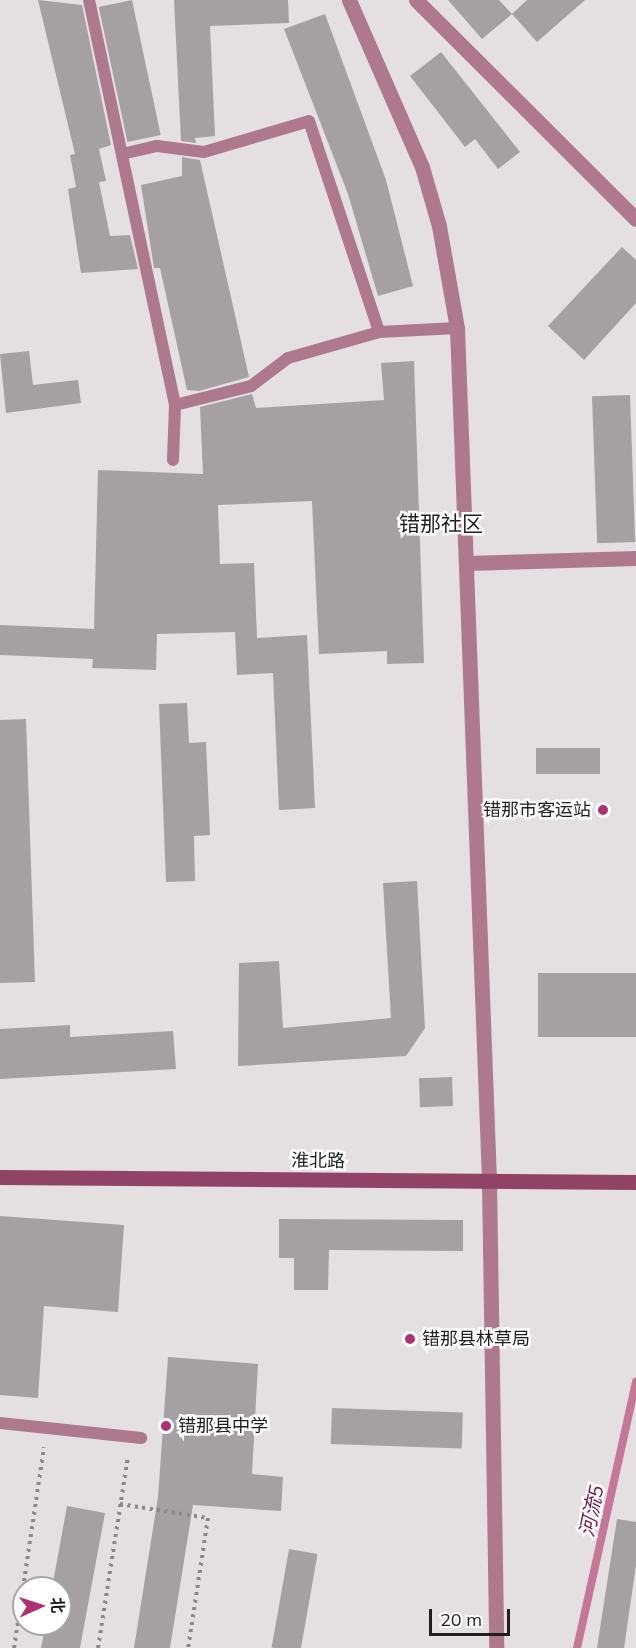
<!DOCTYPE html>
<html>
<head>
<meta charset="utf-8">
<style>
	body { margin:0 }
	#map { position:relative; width:636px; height:1648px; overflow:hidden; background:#e4dfe1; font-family:Mulish,"Noto Sans SC",sans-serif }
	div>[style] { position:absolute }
	.stream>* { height:8px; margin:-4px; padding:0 4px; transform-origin:4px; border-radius:4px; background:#c47796 }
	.building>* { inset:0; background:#a5a0a2; transform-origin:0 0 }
	.path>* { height:4px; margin-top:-2px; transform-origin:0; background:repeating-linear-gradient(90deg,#8c8889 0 3px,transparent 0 7.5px) }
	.lane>* { height:12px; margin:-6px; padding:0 6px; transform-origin:6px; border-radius:6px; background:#ae788d }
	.street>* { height:15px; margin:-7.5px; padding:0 7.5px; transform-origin:7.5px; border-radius:7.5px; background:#ae788d }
	.secondary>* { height:15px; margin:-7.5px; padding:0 7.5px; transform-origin:7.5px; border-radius:7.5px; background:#914365 }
	.dots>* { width:16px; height:16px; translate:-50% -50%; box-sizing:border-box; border:3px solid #fff; border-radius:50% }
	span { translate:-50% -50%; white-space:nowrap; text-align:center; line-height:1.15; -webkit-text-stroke:5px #fff; paint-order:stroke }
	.poi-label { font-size:18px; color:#201e1f }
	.right { translate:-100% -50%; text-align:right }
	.left { translate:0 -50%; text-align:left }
	.street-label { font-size:18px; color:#201e1f }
	.water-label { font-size:20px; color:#741847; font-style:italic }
	.quarter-label { font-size:21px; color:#201e1f }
	.north { position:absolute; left:12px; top:1576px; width:60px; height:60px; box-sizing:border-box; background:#fff; border:2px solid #a6a5a5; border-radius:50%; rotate:87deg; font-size:16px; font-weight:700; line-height:24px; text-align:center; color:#201e1f }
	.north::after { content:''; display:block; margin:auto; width:21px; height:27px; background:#b42d70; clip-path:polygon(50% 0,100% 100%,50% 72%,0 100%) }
	.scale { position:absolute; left:429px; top:1609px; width:81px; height:27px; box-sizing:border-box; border:3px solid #201e1f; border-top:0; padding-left:8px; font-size:18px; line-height:21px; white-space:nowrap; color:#201e1f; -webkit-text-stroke:4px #fff; paint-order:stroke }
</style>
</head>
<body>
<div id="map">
	<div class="stream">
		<div style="left:577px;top:1648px;width:273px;rotate:-77.5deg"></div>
	</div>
	<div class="building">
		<div style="clip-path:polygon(38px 0,82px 5px,111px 145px,99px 149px,106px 181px,99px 182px,110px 236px,130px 235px,138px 269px,81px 273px,68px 189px,76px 187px,70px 155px,75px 154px)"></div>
		<div style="left:132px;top:0;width:138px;height:34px;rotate:78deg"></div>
		<div style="clip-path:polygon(174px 0,288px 0,289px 23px,210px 26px,215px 136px,195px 138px,196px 143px,181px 141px)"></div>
		<div style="clip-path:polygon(448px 0,499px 0,512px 14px,482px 39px)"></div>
		<div style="clip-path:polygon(527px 0,585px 0,537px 42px,512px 14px)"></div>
		<div style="clip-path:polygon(325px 14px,386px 180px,413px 286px,378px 296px,348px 194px,284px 29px)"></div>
		<div style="clip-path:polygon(441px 52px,520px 152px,498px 169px,475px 139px,465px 147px,410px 76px)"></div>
		<div style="clip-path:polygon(182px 157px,200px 160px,249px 377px,199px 391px,187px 390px,160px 268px,154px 268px,141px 185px,182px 176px)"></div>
		<div style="clip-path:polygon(622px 247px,636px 260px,636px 303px,584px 360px,548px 326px)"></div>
		<div style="clip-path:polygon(29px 351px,33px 385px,78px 380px,81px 403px,6px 413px,0 354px)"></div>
		<div style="clip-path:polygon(414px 361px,424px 663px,387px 664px,387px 651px,319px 654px,312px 501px,218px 505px,220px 564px,254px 563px,257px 638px,307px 635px,315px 808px,279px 810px,273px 673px,237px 675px,235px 632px,157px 634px,156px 670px,92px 668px,93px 659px,0 655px,0 625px,94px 629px,98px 470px,203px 474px,200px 407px,252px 394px,256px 408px,384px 400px,381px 363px)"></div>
		<div style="left:630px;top:395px;width:147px;height:38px;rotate:88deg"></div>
		<div style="clip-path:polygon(187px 703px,189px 743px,206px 742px,210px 835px,194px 836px,195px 881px,166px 882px,159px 704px)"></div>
		<div style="clip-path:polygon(26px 719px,35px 982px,0 983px,0 720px)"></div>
		<div style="left:536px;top:748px;width:64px;height:26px"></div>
		<div style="clip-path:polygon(417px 881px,425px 1028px,406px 1056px,238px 1066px,239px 963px,279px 961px,283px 1028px,391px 1018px,383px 883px)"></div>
		<div style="left:636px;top:973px;width:64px;height:98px;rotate:90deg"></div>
		<div style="clip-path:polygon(70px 1025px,70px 1037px,173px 1031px,176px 1069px,0 1079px,0 1029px)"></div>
		<div style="left:452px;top:1077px;width:29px;height:33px;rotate:88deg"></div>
		<div style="clip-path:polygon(0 1216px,124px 1225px,118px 1312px,44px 1306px,38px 1398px,0 1395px)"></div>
		<div style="clip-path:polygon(279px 1219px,463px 1220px,463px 1251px,329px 1250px,328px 1290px,294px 1290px,294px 1258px,279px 1258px)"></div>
		<div style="clip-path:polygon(168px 1357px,258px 1364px,252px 1474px,283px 1477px,281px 1511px,193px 1505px,170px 1648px,134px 1648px,158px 1497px)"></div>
		<div style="left:332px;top:1408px;width:131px;height:36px;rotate:2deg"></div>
		<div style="clip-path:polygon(67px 1506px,105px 1513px,80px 1648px,41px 1648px,46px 1624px,60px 1624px,60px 1588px,52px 1588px)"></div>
		<div style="clip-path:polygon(617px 1519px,636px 1522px,636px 1565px,624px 1648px,597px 1648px)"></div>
		<div style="left:289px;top:1549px;width:29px;height:100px;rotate:10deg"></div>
	</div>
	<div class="path">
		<div style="left:120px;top:1504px;width:89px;rotate:9deg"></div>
		<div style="left:208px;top:1518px;width:132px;rotate:98.7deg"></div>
		<div style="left:14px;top:1648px;width:203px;rotate:-81.5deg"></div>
		<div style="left:98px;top:1648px;width:194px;rotate:-81.1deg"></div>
	</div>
	<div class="lane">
		<div style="left:89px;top:0;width:414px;rotate:78deg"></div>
		<div style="left:175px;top:405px;width:55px;rotate:92.1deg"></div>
		<div style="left:122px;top:154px;width:36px;rotate:-13deg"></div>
		<div style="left:157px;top:146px;width:47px;rotate:7.3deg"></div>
		<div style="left:204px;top:152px;width:109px;rotate:-16.4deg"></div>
		<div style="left:309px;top:121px;width:222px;rotate:71.6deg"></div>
		<div style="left:175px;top:405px;width:78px;rotate:-14deg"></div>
		<div style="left:251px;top:386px;width:46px;rotate:-37.1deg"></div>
		<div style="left:288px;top:358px;width:95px;rotate:-15.9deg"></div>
		<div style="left:379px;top:332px;width:78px;rotate:-2.9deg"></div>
		<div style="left:0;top:1423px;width:142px;rotate:6.1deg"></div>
	</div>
	<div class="street">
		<div style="left:349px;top:0;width:182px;rotate:66.4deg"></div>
		<div style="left:422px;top:167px;width:61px;rotate:73.9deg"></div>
		<div style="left:439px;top:226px;width:104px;rotate:80deg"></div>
		<div style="left:457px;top:328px;width:855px;rotate:87.85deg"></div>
		<div style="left:489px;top:1182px;width:466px;rotate:89.1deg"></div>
		<div style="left:416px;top:0;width:310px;rotate:44.9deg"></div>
		<div style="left:466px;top:563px;width:170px;rotate:-1.7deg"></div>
	</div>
	<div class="secondary">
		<div style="left:0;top:1177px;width:636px;rotate:0.45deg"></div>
	</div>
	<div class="dots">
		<div style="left:603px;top:810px;background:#b42d70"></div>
		<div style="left:410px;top:1339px;background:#b42d70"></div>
		<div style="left:166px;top:1426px;background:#b42d70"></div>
	</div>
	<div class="poi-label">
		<span class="right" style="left:591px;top:810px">错那市客运站</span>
		<span class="left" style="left:422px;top:1339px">错那县林草局</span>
		<span class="left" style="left:178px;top:1426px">错那县中学</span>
	</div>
	<div class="street-label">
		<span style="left:318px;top:1161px;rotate:1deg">淮北路</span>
	</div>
	<div class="water-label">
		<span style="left:591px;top:1511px;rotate:-78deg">河流5</span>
	</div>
	<div class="quarter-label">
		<span style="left:441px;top:523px">错那社区</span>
	</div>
	<div class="north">北</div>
	<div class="scale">20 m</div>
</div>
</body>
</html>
